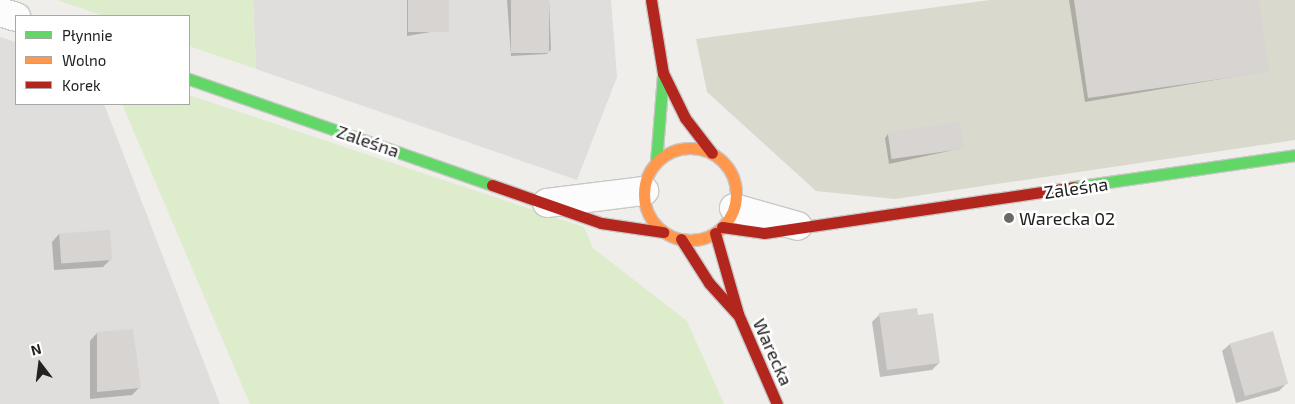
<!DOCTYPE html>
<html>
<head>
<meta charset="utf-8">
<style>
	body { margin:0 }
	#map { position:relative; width:1295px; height:404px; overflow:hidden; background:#f0eeeb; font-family:"Exo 2",sans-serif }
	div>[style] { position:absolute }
	.residential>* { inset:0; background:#dfdedc }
	.construction>* { inset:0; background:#d9d9cd }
	.grass>* { inset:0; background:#ddeccb }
	.shadow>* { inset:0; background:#0003 }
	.building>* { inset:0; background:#d7d4d2; transform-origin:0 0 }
	.roads { filter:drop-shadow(1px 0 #c9c8c7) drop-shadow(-1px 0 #c9c8c7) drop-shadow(0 1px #c9c8c7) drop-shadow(0 -1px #c9c8c7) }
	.street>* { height:28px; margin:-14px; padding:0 14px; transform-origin:14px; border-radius:14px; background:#fdfcfc }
	.fast>* { height:11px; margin:-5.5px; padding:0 5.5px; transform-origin:5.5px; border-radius:5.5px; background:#63d668 }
	.slow>* { height:11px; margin:-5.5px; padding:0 5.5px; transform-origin:5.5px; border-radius:5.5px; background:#ff974d }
	.slow>.ring { margin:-5.5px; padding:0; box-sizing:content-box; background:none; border:11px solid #ff974d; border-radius:50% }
	.jam>* { height:11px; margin:-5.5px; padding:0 5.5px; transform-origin:5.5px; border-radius:5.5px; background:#b3261e }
	.dots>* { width:14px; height:14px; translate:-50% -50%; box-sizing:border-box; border:2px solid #fff; border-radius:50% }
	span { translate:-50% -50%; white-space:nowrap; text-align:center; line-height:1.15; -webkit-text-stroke:5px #fff; paint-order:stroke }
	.street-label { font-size:18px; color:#222 }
	.poi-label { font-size:18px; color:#222 }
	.left { translate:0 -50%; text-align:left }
	.legend { position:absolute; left:15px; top:15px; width:175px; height:90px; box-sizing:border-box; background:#fff; border:1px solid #a7a7a7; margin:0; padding:6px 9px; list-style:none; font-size:15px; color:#222 }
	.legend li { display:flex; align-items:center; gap:10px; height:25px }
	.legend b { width:25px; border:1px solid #a7a7a7 }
	.north { position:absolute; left:15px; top:339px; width:50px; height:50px; -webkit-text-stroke:4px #fff; paint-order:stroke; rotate:345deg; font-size:14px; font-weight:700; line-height:20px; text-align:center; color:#222 }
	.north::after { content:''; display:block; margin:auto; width:18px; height:22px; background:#222; clip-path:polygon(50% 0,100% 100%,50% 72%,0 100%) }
</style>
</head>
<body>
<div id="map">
	<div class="residential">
		<div style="clip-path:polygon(253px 0,611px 0,617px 77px,577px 180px,256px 69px)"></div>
		<div style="clip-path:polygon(0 37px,16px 42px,16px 104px,104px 104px,220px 404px,0 404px)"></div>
	</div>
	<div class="construction">
		<div style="clip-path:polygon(990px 0,1295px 0,1295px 140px,895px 199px,816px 191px,707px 92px,696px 39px)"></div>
	</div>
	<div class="grass">
		<div style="clip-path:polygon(57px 0,253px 0,256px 69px,189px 46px,189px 16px,104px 16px)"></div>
		<div style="clip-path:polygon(189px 95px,584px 227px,593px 248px,687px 321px,724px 404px,250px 404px,122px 104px,189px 104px)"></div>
	</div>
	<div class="shadow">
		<div style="clip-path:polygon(407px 0,446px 0,449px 29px,407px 36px)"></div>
		<div style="clip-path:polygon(507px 0,549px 0,551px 50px,547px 54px,511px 56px)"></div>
		<div style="clip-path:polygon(1069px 0,1257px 0,1268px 71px,1085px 102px)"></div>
		<div style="clip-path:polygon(888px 134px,963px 148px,889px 164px,885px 138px)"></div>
		<div style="clip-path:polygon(59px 234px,111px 259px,103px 267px,54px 270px,52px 242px)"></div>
		<div style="clip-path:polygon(880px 314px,917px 316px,939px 363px,932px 370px,880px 377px,872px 322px)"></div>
		<div style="clip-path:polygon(97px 333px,139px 388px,132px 395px,90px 399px,90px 341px)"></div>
		<div style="clip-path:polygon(1230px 344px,1286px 384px,1279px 391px,1236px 403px,1222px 351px)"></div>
	</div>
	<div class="building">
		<div style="left:408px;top:0;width:41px;height:32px"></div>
		<div style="left:511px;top:0;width:38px;height:53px"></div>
		<div style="clip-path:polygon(1074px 0,1259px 0,1269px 72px,1088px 98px)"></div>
		<div style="left:960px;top:122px;width:27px;height:73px;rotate:82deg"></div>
		<div style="left:110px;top:230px;width:30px;height:51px;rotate:86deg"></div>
		<div style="clip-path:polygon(917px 308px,918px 315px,933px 313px,940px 363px,887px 370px,879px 313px)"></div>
		<div style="clip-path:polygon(133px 329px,141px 388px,97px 392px,97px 332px)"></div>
		<div style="left:1273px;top:331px;width:55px;height:45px;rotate:74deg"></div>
	</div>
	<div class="roads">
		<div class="street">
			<div style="left:0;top:12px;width:17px;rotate:17deg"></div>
			<div style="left:547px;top:203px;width:98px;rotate:-7.1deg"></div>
			<div style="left:734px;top:208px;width:66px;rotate:15.7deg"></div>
		</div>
		<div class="fast">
			<div style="left:189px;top:79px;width:321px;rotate:19.3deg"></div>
			<div style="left:656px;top:162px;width:87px;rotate:-85.4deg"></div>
			<div style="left:1074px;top:187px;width:223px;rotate:-8.2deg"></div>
		</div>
		<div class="slow">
			<div class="ring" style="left:644px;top:148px;width:81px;height:81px"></div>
		</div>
		<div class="jam">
			<div style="left:651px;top:0;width:74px;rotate:80.7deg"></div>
			<div style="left:663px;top:73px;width:50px;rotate:63.9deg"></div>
			<div style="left:685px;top:118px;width:44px;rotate:52.4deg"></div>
			<div style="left:492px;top:185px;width:115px;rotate:19.2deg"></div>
			<div style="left:601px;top:223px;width:63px;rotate:8.3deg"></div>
			<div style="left:722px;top:227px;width:42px;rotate:8.1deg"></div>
			<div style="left:764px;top:233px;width:313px;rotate:-8.4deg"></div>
			<div style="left:715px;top:233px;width:84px;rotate:74.1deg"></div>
			<div style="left:738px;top:314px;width:98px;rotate:66.6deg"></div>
			<div style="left:681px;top:239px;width:52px;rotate:57.5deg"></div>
			<div style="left:709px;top:283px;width:42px;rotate:47.9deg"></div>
		</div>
	</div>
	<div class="dots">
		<div style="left:1009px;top:218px;background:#6a6968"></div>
	</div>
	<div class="street-label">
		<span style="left:368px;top:141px;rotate:19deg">Zaleśna</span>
		<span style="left:1076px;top:188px;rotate:-8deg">Zaleśna</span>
		<span style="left:773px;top:352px;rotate:66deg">Warecka</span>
	</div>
	<div class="poi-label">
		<span class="left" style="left:1019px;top:218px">Warecka 02</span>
	</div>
	<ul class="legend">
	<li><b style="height:6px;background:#63d668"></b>Płynnie</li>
	<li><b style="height:6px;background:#ff974d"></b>Wolno</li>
	<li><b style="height:6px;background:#b3261e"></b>Korek</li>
	</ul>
	<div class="north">N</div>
</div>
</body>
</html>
